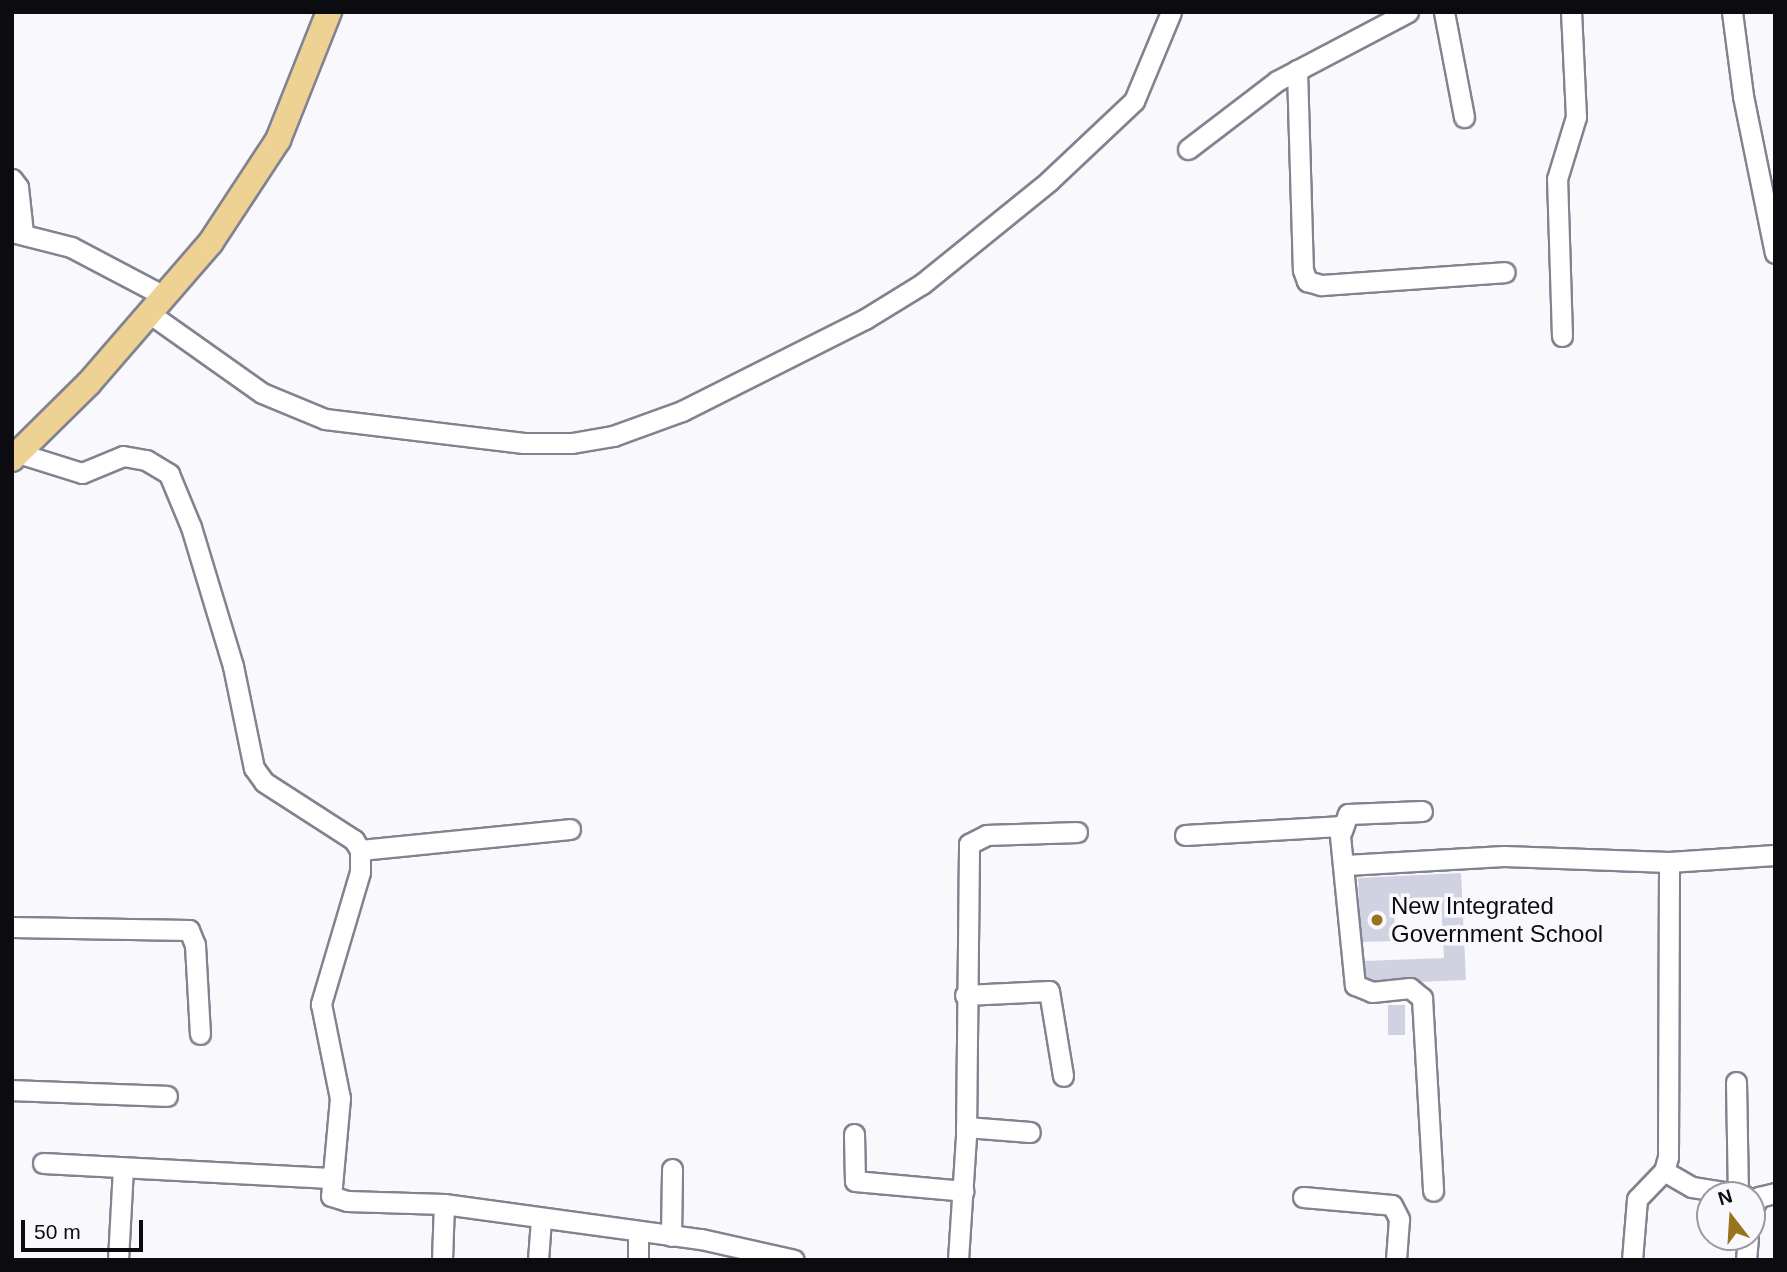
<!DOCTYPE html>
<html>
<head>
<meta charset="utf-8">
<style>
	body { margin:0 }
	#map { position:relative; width:1787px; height:1272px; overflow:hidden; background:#f9f9fd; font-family:Arial,sans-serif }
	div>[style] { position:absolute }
	.building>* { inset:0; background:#d0d2e2; transform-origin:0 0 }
	.roads { filter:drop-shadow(2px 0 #818391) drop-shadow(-2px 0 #818391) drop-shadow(0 2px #818391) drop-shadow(0 -2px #818391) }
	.minor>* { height:19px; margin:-9.5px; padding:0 9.5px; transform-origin:9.5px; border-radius:9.5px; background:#fff }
	.major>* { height:24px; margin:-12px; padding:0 12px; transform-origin:12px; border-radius:12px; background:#eed294 }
	.dots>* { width:19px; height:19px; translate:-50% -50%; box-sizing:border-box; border:4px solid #f9f9fd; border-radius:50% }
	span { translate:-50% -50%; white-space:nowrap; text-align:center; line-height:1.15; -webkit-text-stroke:7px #f9f9fd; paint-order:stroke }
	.poi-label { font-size:24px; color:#0b0b10 }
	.left { translate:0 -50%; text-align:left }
	.frame { position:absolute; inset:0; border:14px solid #0b0b10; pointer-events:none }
	.north { position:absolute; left:1696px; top:1181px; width:70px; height:70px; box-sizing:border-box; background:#f9f9fd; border:2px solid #9a9a9e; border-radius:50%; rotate:343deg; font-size:19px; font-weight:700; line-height:28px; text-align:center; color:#0b0b10 }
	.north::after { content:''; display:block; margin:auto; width:24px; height:32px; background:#98741e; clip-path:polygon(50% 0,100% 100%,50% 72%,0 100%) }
	.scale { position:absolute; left:21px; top:1220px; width:122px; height:32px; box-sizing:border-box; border:4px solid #0b0b10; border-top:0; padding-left:9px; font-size:21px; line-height:24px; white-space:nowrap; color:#0b0b10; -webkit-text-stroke:5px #f9f9fd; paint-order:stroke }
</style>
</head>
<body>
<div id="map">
	<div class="building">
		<div style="clip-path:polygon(1461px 873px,1466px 980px,1364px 984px,1363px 961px,1444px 958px,1441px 897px,1394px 900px,1395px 941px,1361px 942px,1358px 878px)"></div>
		<div style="left:1388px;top:1005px;width:17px;height:30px"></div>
	</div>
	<div class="roads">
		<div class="minor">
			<div style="left:1444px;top:12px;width:107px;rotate:79.2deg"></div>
			<div style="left:1732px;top:12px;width:85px;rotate:82.5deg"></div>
			<div style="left:1743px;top:96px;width:160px;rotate:78.5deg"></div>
			<div style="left:1297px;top:70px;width:200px;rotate:88.3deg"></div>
			<div style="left:1303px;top:270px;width:12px;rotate:70deg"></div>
			<div style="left:1307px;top:281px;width:15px;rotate:16deg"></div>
			<div style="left:1321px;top:285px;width:184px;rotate:-4deg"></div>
			<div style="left:1188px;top:149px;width:112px;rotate:-37.4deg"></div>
			<div style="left:1277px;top:81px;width:148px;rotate:-27.8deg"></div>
			<div style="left:12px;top:179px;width:10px;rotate:53deg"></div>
			<div style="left:18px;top:187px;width:46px;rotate:83.8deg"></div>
			<div style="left:12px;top:232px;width:61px;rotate:14.3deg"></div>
			<div style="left:71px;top:247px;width:105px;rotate:27.8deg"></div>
			<div style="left:149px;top:313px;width:138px;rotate:35.3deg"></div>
			<div style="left:262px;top:393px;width:68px;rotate:22.4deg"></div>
			<div style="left:325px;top:419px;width:200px;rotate:6.9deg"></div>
			<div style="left:524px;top:443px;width:48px"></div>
			<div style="left:572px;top:443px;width:42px;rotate:-9.7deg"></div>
			<div style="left:613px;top:436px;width:73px;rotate:-19.9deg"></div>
			<div style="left:682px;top:411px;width:205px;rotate:-26.7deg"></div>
			<div style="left:865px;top:319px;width:67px;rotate:-31.6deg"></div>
			<div style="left:922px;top:284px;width:164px;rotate:-39deg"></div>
			<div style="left:1049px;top:181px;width:117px;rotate:-43.3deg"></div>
			<div style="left:1134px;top:101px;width:96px;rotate:-67.4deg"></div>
			<div style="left:1562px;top:336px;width:157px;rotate:-91.8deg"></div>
			<div style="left:1557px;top:179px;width:65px;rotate:-73deg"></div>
			<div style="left:1576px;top:117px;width:105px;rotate:-92.7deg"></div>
			<div style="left:18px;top:453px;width:67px;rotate:17.4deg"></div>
			<div style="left:82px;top:473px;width:44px;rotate:-22.5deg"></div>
			<div style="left:123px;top:456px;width:23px;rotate:10deg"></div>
			<div style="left:146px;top:460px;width:27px;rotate:31deg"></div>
			<div style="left:169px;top:474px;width:57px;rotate:67.5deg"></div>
			<div style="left:191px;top:527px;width:145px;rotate:73.2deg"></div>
			<div style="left:233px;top:666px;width:104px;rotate:78.4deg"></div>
			<div style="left:254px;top:768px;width:17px;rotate:54deg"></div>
			<div style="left:264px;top:782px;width:107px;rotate:32.8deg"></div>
			<div style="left:354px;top:840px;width:12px;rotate:59deg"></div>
			<div style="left:360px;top:850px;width:22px;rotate:90deg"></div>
			<div style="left:360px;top:872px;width:138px;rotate:106.5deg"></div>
			<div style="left:321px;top:1004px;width:96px;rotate:78.6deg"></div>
			<div style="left:340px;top:1098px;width:98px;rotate:95.2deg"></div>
			<div style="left:331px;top:1196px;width:17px;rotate:17deg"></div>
			<div style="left:347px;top:1201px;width:97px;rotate:1.8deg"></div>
			<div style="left:444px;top:1204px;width:259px;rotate:7.8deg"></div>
			<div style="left:701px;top:1239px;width:95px;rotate:12.7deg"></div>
			<div style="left:1342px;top:831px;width:18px;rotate:-71deg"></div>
			<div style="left:1348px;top:814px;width:74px;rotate:-2.3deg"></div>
			<div style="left:1185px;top:835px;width:154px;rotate:-3.3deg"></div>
			<div style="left:1339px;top:826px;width:160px;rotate:84.3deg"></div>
			<div style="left:1355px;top:985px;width:18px;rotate:22deg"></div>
			<div style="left:1372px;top:992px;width:38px;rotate:-6deg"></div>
			<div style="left:1410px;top:988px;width:16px;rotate:40deg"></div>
			<div style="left:1422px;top:998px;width:193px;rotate:86.7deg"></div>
			<div style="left:360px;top:850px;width:211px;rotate:-5.7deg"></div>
			<div style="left:1346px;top:865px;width:158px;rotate:-3.3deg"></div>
			<div style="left:1504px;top:856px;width:165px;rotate:2.1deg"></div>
			<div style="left:1669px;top:862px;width:106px;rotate:-3.8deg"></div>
			<div style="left:12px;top:927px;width:177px;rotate:1deg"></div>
			<div style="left:189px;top:930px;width:16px;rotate:68deg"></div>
			<div style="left:195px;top:945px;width:89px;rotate:86.8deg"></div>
			<div style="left:965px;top:995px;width:84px;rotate:-2.7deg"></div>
			<div style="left:1049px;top:991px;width:86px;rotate:80.6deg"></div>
			<div style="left:1736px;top:1082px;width:112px;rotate:89deg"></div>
			<div style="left:12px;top:1090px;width:155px;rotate:2.2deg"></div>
			<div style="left:966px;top:1127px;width:64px;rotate:4.5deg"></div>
			<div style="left:854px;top:1134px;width:47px;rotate:88.8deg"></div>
			<div style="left:855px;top:1181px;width:109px;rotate:5.2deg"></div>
			<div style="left:43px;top:1163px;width:288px;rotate:3deg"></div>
			<div style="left:1664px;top:1171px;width:32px;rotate:30deg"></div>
			<div style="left:1692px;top:1187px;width:52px;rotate:8.9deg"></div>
			<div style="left:1303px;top:1197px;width:89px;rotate:5.1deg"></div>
			<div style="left:1392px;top:1205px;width:16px;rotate:63deg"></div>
			<div style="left:1399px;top:1219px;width:41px;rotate:94.2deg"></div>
			<div style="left:1752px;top:1209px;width:14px;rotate:-60deg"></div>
			<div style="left:1759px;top:1197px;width:16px;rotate:-14deg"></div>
			<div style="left:671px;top:1236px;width:67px;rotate:-89.1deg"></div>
			<div style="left:118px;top:1260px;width:92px;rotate:-86.9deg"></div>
			<div style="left:442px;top:1260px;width:56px;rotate:-88deg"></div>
			<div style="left:538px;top:1260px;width:41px;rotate:-85.8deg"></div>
			<div style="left:638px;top:1260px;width:28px;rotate:-90deg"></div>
			<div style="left:958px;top:1260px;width:124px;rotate:-86.3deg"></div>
			<div style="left:966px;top:1136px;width:292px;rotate:-89.4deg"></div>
			<div style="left:969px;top:844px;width:20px;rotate:-27deg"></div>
			<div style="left:987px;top:835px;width:90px;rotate:-1.9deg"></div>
			<div style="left:1632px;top:1260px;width:61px;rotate:-85.3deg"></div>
			<div style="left:1637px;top:1199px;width:39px;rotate:-46deg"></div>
			<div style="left:1664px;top:1171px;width:15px;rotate:-74deg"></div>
			<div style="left:1668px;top:1157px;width:295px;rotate:-89.8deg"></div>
			<div style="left:1746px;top:1260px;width:23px;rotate:-85deg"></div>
		</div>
		<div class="major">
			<div style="left:12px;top:459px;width:108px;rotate:-44.6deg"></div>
			<div style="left:89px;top:383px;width:186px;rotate:-49.1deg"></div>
			<div style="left:211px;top:242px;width:122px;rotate:-56.7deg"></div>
			<div style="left:278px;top:140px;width:138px;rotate:-68.3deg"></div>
		</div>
	</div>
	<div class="dots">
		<div style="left:1377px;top:920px;background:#98741e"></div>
	</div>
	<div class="poi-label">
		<span class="left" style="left:1391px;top:920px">New Integrated<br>Government School</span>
	</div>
	<div class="frame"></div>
	<div class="north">N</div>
	<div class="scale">50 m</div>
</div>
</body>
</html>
